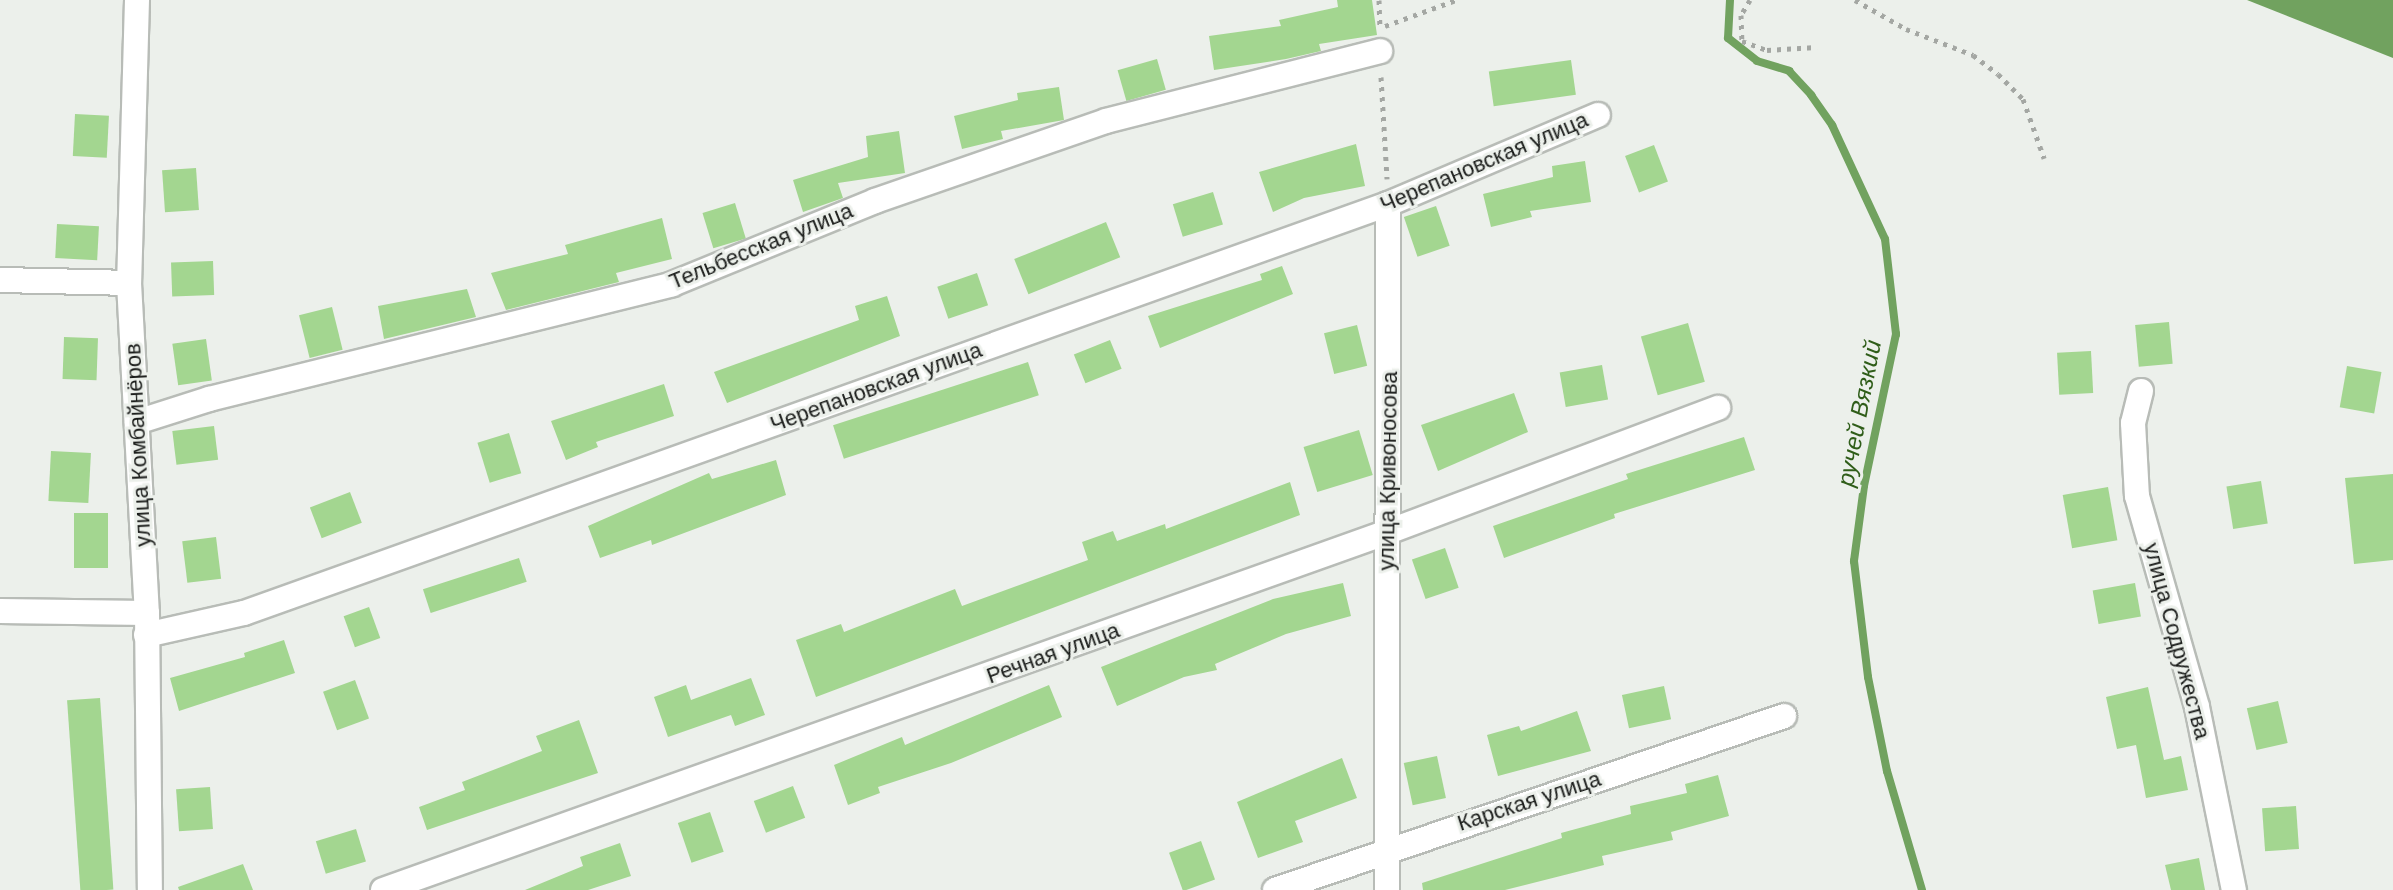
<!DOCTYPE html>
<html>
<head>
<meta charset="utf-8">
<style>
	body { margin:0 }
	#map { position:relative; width:2393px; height:890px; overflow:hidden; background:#ecf0eb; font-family:Helvetica,sans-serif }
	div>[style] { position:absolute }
	.water>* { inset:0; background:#71a25f }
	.stream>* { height:8px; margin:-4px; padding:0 4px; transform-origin:4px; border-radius:4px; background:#71a25f }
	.building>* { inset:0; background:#a3d690; transform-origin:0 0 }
	.path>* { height:5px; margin-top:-2.5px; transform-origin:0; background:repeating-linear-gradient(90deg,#a4a7a3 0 4px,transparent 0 10px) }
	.roads { filter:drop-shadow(2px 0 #b8bcb7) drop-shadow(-2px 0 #b8bcb7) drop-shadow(0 2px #b8bcb7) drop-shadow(0 -2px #b8bcb7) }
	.street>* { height:24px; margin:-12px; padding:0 12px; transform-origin:12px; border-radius:12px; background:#fff }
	span { translate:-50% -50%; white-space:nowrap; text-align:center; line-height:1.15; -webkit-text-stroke:6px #ecf0eb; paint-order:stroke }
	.street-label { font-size:22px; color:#1a1c1a }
	.water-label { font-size:24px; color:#2f5d19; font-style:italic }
</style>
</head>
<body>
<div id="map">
	<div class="water">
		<div style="clip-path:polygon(2247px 0,2393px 0,2393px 58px)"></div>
	</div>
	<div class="stream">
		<div style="left:1730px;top:0;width:38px;rotate:93deg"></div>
		<div style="left:1728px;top:38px;width:37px;rotate:38deg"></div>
		<div style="left:1757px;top:61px;width:34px;rotate:17deg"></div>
		<div style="left:1789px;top:71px;width:33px;rotate:47deg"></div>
		<div style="left:1811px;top:95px;width:37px;rotate:55deg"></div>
		<div style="left:1832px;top:125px;width:126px;rotate:65.1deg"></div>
		<div style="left:1885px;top:239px;width:96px;rotate:83.4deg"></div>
		<div style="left:1896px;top:334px;width:155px;rotate:101.9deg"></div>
		<div style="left:1864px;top:486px;width:76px;rotate:97.6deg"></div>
		<div style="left:1854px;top:561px;width:117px;rotate:83.1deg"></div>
		<div style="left:1868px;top:677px;width:96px;rotate:78.6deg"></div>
		<div style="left:1887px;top:771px;width:124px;rotate:73.6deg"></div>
	</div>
	<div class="building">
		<div style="clip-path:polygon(1337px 0,1372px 0,1377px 35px,1319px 44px,1321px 51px,1286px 59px,1214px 70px,1209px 36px,1281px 26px,1279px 20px,1338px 7px)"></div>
		<div style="left:1157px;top:59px;width:32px;height:41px;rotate:74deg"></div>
		<div style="left:1571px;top:60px;width:35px;height:83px;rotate:82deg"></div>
		<div style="clip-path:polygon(1059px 87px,1064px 120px,1001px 131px,1003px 139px,962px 149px,954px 116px,1018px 100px,1017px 93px)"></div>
		<div style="left:75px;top:114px;width:34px;height:42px;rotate:3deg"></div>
		<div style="clip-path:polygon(899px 131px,905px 173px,838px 183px,843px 198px,803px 212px,793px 180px,868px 157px,866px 136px)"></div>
		<div style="clip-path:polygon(1356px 144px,1365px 186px,1304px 198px,1273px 212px,1259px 172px)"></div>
		<div style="left:1654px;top:145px;width:39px;height:31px;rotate:69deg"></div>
		<div style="clip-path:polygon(1585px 161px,1591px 202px,1530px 211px,1532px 217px,1491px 227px,1483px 194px,1553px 177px,1552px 166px)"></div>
		<div style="left:196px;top:168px;width:42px;height:34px;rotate:86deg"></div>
		<div style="left:1213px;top:192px;width:34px;height:42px;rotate:73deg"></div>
		<div style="left:735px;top:203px;width:37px;height:34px;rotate:73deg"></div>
		<div style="left:1436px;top:206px;width:42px;height:34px;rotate:71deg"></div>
		<div style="clip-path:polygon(662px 218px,672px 259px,616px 273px,619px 282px,506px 310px,491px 273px,568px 254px,565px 245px)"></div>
		<div style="left:1106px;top:222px;width:38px;height:99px;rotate:68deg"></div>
		<div style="left:57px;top:224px;width:42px;height:34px;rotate:3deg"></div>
		<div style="left:213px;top:261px;width:34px;height:42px;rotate:88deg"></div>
		<div style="clip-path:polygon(1282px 266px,1293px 294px,1160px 348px,1148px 316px,1262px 280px,1260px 274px)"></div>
		<div style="left:977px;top:273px;width:34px;height:42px;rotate:71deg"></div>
		<div style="clip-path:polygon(467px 289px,476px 317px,384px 339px,378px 306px)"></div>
		<div style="clip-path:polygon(887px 296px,900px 336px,727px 403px,714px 372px,859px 320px,855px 306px)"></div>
		<div style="left:332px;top:307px;width:44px;height:34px;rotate:76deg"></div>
		<div style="left:2169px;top:322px;width:42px;height:34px;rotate:85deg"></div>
		<div style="left:1688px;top:323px;width:61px;height:49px;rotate:74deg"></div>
		<div style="left:1357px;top:325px;width:42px;height:34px;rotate:76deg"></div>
		<div style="left:64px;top:337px;width:34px;height:42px;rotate:2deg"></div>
		<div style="left:206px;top:339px;width:42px;height:34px;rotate:82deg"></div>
		<div style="left:1110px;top:340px;width:31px;height:39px;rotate:68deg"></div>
		<div style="left:2091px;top:351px;width:42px;height:34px;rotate:87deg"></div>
		<div style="left:1028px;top:362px;width:35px;height:205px;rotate:72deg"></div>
		<div style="left:1602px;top:365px;width:35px;height:43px;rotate:80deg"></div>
		<div style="left:2347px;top:366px;width:35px;height:42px;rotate:10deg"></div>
		<div style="clip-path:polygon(664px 384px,674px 416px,596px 442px,598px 447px,566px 460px,551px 421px)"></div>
		<div style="clip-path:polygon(1514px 393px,1528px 432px,1438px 471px,1421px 425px)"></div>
		<div style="left:214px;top:426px;width:34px;height:42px;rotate:83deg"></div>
		<div style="left:1359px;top:430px;width:47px;height:58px;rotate:73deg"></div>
		<div style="left:509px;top:433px;width:42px;height:33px;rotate:73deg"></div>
		<div style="clip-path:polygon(1744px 437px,1755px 470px,1614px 514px,1615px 518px,1504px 558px,1493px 526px,1628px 479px,1626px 474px)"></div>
		<div style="left:51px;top:451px;width:40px;height:50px;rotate:3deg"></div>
		<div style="clip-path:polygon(776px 460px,786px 495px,652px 545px,651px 540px,600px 558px,588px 526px,709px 473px,712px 479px)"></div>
		<div style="clip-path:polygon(2393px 474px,2393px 560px,2354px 564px,2345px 478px)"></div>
		<div style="left:2261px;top:481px;width:43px;height:35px;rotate:81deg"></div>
		<div style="clip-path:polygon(1290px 482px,1300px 515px,816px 697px,796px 640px,841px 624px,844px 632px,955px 589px,962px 606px,1088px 560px,1082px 542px,1113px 531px,1117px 541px,1165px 524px,1166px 529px)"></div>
		<div style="left:2108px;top:487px;width:54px;height:46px;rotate:80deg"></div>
		<div style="left:350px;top:492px;width:33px;height:43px;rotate:69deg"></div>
		<div style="left:74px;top:513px;width:34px;height:55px"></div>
		<div style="left:216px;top:537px;width:42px;height:34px;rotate:83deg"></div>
		<div style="left:1445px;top:548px;width:42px;height:35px;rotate:71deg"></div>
		<div style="left:519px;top:558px;width:25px;height:101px;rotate:72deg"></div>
		<div style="clip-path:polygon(1343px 583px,1351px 616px,1286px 634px,1215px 664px,1217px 670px,1184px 677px,1117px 706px,1101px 667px,1273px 599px)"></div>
		<div style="left:2135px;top:583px;width:34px;height:43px;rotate:80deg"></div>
		<div style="left:369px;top:607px;width:33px;height:27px;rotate:70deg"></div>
		<div style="clip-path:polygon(284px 640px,295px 673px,179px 711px,170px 678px,245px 657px,244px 653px)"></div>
		<div style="clip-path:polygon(751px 678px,765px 715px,735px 726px,731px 715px,668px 737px,654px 697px,686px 685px,691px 700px)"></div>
		<div style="left:355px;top:680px;width:41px;height:34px;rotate:70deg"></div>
		<div style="clip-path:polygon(1049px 685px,1062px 717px,951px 763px,878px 787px,880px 793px,848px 805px,834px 765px,902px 737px,905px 745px)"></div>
		<div style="left:1664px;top:686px;width:34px;height:43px;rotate:78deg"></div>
		<div style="clip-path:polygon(2148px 687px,2164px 760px,2181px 756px,2188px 790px,2146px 798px,2136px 745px,2117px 749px,2106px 697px)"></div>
		<div style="left:100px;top:698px;width:192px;height:33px;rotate:86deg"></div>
		<div style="left:2278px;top:701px;width:43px;height:32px;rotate:77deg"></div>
		<div style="clip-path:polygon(1577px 711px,1591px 751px,1498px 776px,1487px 735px,1519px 726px,1521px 731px)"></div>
		<div style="clip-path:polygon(579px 720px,598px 773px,427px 830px,419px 807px,465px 790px,462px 782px,542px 751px,536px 736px)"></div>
		<div style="left:1437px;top:756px;width:43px;height:34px;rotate:78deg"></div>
		<div style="clip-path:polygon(1342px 758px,1357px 798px,1295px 821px,1303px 842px,1258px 858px,1237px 802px)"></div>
		<div style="clip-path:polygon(1718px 775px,1729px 816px,1671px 832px,1673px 840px,1602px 856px,1604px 865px,1505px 890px,1423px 890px,1422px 883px,1562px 838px,1561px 833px,1631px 814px,1630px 806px,1687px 793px,1685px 784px)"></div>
		<div style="left:793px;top:786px;width:34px;height:42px;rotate:69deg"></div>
		<div style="left:210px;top:787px;width:42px;height:34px;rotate:86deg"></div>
		<div style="left:2296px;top:806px;width:43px;height:34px;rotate:86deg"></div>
		<div style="left:710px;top:812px;width:42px;height:34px;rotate:71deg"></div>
		<div style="left:356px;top:829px;width:34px;height:42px;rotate:73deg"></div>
		<div style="left:1201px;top:841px;width:41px;height:34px;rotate:70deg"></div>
		<div style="clip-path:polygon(620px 843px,631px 876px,588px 890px,525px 890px,583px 866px,580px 857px)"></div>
		<div style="clip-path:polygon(2199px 858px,2205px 890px,2171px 890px,2165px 865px)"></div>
		<div style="clip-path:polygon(243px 864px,253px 890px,179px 890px,178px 887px)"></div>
	</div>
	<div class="path">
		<div style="left:1379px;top:0;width:27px;rotate:88deg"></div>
		<div style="left:1750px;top:0;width:17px;rotate:121deg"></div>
		<div style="left:1741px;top:15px;width:26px;rotate:88deg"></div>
		<div style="left:1742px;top:41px;width:27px;rotate:20deg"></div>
		<div style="left:1767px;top:50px;width:50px;rotate:-3.4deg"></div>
		<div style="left:1855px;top:0;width:59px;rotate:29.6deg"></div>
		<div style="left:1906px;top:29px;width:72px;rotate:21.2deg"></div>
		<div style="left:1973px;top:55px;width:31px;rotate:37deg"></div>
		<div style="left:1998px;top:74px;width:35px;rotate:45deg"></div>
		<div style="left:2023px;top:99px;width:63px;rotate:70.4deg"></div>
		<div style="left:1385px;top:26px;width:76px;rotate:-20.1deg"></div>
		<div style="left:1381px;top:77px;width:102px;rotate:86.6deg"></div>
	</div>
	<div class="roads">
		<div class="street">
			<div style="left:137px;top:0;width:283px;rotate:91.6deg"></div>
			<div style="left:129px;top:283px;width:330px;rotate:86.9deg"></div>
			<div style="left:147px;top:613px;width:277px;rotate:89.4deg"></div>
			<div style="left:0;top:280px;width:129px;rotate:1.3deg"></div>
			<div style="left:2141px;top:391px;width:33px;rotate:104deg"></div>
			<div style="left:2133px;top:423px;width:73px;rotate:86.9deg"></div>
			<div style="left:2137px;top:496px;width:219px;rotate:74.1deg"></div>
			<div style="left:2197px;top:707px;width:187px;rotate:78.6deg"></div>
			<div style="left:137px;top:422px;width:76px;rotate:-17.7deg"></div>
			<div style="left:209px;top:399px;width:477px;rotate:-13.9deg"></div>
			<div style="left:672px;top:284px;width:219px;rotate:-22.2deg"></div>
			<div style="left:875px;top:201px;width:244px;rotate:-19.1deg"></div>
			<div style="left:1106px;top:121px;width:283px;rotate:-14.3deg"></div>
			<div style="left:0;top:611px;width:147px;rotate:0.8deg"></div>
			<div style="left:146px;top:635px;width:100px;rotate:-12.7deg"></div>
			<div style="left:244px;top:613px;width:1215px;rotate:-19.67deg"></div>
			<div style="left:1388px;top:204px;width:228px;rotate:-23deg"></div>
			<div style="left:383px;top:890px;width:1064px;rotate:-19.61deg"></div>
			<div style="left:1385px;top:533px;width:356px;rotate:-20.6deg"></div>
			<div style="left:1275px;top:890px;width:538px;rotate:-18.87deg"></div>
			<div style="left:1387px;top:890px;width:686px;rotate:-89.92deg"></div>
		</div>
	</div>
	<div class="street-label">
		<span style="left:1484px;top:162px;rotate:-23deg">Черепановская улица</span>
		<span style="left:761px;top:246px;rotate:-22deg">Тельбесская улица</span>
		<span style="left:876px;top:387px;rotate:-20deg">Черепановская улица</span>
		<span style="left:138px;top:445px;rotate:-93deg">улица Комбайнёров</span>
		<span style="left:1388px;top:471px;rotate:-89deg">улица Кривоносова</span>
		<span style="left:2177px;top:641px;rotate:75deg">улица Содружества</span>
		<span style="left:1053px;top:653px;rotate:-20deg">Речная улица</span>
		<span style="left:1529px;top:801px;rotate:-18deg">Карская улица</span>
	</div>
	<div class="water-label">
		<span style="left:1859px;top:413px;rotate:-79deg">ручей Вязкий</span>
	</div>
</div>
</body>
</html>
